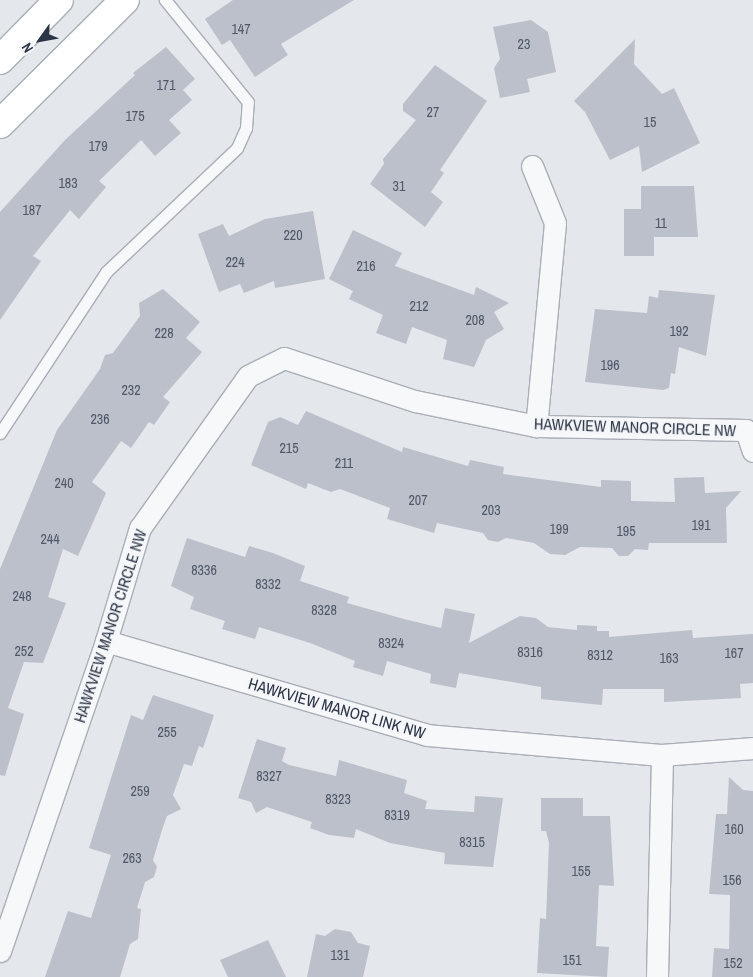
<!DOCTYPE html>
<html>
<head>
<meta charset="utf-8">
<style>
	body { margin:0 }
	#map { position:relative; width:753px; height:977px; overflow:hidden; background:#e4e7ec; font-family:"Archivo Narrow",sans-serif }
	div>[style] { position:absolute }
	.building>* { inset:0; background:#bbc0ca }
	.roads { filter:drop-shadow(1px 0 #a9aeb7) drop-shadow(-1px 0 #a9aeb7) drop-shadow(0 1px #a9aeb7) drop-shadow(0 -1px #a9aeb7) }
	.lane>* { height:11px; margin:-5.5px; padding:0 5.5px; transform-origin:5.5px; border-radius:5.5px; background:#f7f8fa }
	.street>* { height:21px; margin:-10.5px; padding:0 10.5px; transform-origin:10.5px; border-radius:10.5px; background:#f7f8fa }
	.secondary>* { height:28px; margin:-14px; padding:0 14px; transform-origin:14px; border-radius:14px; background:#fff }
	span { translate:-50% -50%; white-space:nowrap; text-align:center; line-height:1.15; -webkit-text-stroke:4.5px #f4f6f9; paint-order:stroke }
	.number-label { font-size:14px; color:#4f5766 }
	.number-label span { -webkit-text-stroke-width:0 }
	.street-label { font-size:16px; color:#2b3445 }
	.north { position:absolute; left:15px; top:15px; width:50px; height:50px; -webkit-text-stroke:4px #f4f6f9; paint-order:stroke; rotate:238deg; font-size:14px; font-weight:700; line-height:20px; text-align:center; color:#2b3445 }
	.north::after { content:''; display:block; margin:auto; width:18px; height:22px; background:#2b3445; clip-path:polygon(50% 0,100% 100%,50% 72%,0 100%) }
</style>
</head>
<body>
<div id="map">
	<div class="building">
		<div style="clip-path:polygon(233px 0,354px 0,281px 44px,288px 55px,255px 77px,230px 40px,222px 45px,205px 19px)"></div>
		<div style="clip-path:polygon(531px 20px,548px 32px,556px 72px,527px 79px,530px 92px,500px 98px,494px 68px,500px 59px,493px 27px)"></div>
		<div style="clip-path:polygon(635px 39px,634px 64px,662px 94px,674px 88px,700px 143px,642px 172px,639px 146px,610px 160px,585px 112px,574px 101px)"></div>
		<div style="clip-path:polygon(166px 47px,195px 79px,183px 90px,192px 100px,169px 120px,181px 133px,155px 156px,141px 140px,99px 181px,106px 187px,79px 219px,70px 210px,33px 256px,41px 261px,0 320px,0 212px,65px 140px,135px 75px,133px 73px)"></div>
		<div style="clip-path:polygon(435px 65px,487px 101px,440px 170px,444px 173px,431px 192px,443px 202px,425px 227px,370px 184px,384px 164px,383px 159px,416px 120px,403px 111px,403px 104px)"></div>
		<div style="clip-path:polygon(641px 186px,694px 186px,698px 237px,654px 237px,654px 256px,624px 256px,624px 209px,641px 209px)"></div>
		<div style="clip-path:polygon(313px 211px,325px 279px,275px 288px,274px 281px,244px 293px,240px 284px,219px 292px,198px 234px,223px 224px,229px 236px,265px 219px)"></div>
		<div style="clip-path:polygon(353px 230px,402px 253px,395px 266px,474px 295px,476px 287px,509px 303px,494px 312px,504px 329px,486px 340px,474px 367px,443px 359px,447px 340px,412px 327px,406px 344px,376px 333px,383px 315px,349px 299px,353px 291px,329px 279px)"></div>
		<div style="clip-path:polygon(163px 289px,200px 322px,186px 338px,202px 352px,163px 397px,170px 402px,154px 425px,149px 422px,131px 448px,121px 441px,92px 482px,106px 493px,78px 556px,63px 549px,48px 597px,66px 603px,43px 663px,24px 662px,8px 708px,24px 714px,5px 776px,0 775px,0 569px,57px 430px,100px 369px,105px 355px,113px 353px,140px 316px,139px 303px)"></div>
		<div style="clip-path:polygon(659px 290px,715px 295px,706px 356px,679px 347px,675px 374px,671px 373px,669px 388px,663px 390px,585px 382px,595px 309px,647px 313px,649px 296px,658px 298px)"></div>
		<div style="clip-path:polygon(306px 411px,402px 452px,403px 447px,468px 466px,470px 460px,504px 467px,503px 474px,601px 487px,601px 480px,631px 481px,631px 501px,675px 502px,674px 478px,704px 477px,705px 493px,741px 491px,726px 508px,727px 543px,649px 543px,648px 550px,635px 549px,628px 556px,619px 556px,612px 548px,580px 547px,565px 555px,550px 554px,534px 543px,506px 538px,498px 542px,488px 540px,483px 533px,437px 523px,434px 533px,387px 519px,390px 508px,340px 489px,331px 492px,308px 483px,306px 489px,251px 465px,268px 422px,280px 417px,298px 425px)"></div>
		<div style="clip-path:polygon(187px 538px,245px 557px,249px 546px,273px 553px,305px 566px,300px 581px,349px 597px,347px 603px,404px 619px,441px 628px,445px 608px,475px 614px,469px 643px,520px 616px,536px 618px,548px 627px,577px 630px,577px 625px,597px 626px,597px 631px,609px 631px,609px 637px,692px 630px,693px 638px,753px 634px,753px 683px,740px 684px,741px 698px,664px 702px,664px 689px,603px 689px,602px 705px,541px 699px,541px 687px,459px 673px,456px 688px,430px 683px,431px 674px,387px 661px,383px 676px,353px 667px,355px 661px,310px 643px,259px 627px,255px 639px,222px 629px,225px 621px,190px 609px,194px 597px,171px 586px)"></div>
		<div style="clip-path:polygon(153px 695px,214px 715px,203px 748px,199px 746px,192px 766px,184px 764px,173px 795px,181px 809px,167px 816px,162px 830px,153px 860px,157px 867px,154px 877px,145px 882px,137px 908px,141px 909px,138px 939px,130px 944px,120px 977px,45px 977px,68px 911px,91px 918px,111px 855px,89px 848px,131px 715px,143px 720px)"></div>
		<div style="clip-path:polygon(257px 739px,286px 748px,282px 761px,289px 765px,336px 776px,339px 760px,407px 780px,404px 793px,427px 801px,425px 809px,474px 812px,475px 796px,503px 798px,493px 867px,444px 864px,445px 853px,390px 843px,356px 829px,354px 838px,329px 835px,310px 828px,312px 822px,267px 807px,256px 813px,251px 802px,238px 798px)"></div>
		<div style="clip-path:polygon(729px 777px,743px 790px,753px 791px,753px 977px,712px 977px,714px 948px,729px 949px,730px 895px,709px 894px,716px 814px,727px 814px)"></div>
		<div style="clip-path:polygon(541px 798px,583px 798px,583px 816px,610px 816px,614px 886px,599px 885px,596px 946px,609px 947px,607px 977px,537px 973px,540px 918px,546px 919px,549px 843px,546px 831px,541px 831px)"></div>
		<div style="clip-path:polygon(335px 929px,351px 932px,358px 943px,370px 946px,363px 977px,307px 977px,316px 934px,325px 936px)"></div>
		<div style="clip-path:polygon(268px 940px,286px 977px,228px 977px,220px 960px)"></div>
	</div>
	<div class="roads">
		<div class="lane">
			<div style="left:0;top:433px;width:193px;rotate:-56.6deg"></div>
			<div style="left:106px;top:272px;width:180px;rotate:-43.4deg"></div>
			<div style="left:237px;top:148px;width:22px;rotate:-66deg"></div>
			<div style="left:246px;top:128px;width:26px;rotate:-86deg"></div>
			<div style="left:248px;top:102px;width:132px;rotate:-129.1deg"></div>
		</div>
		<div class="street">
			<div style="left:532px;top:166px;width:61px;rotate:68deg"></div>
			<div style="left:555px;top:223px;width:204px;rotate:95.3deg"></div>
			<div style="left:106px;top:641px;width:334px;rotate:16.3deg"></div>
			<div style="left:427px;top:735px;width:236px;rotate:4.9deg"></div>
			<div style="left:0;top:951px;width:328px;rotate:-71.1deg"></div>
			<div style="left:106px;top:641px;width:118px;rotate:-73.3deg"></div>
			<div style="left:140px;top:528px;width:186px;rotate:-54.6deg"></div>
			<div style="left:248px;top:376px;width:40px;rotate:-26.6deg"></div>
			<div style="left:284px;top:358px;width:138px;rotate:18.2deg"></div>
			<div style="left:415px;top:401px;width:124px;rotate:11.7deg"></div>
			<div style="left:536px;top:426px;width:210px;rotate:1.1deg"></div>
			<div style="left:746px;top:430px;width:22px;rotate:72deg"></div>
			<div style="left:657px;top:977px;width:222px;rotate:-88.7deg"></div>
			<div style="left:662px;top:755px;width:91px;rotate:-4.4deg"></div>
		</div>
		<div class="secondary">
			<div style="left:0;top:60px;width:84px;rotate:-45.5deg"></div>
			<div style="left:0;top:124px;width:176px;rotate:-44.8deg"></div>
		</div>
	</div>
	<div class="number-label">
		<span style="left:241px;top:29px">147</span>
		<span style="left:524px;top:44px">23</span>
		<span style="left:166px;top:85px">171</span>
		<span style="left:433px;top:112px">27</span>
		<span style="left:135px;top:116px">175</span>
		<span style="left:650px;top:122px">15</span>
		<span style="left:98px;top:146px">179</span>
		<span style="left:68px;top:183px">183</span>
		<span style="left:399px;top:186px">31</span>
		<span style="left:32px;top:210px">187</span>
		<span style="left:661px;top:223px">11</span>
		<span style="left:293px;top:235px">220</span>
		<span style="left:235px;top:262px">224</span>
		<span style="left:366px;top:266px">216</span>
		<span style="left:419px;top:306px">212</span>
		<span style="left:475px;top:320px">208</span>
		<span style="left:679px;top:331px">192</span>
		<span style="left:164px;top:333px">228</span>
		<span style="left:610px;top:365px">196</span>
		<span style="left:131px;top:390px">232</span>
		<span style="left:100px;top:419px">236</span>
		<span style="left:289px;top:448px">215</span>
		<span style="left:344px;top:463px">211</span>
		<span style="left:64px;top:483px">240</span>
		<span style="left:418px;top:500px">207</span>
		<span style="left:491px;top:510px">203</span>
		<span style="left:701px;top:525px">191</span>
		<span style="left:559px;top:529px">199</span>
		<span style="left:626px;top:531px">195</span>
		<span style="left:50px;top:539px">244</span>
		<span style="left:204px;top:570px">8336</span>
		<span style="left:268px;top:584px">8332</span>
		<span style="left:22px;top:596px">248</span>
		<span style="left:324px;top:610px">8328</span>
		<span style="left:391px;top:643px">8324</span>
		<span style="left:24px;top:651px">252</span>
		<span style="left:530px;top:652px">8316</span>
		<span style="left:734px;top:653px">167</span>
		<span style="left:600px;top:655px">8312</span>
		<span style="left:669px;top:658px">163</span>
		<span style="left:167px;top:732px">255</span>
		<span style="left:269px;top:776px">8327</span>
		<span style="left:140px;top:791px">259</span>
		<span style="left:338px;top:799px">8323</span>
		<span style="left:397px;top:815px">8319</span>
		<span style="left:734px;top:829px">160</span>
		<span style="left:472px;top:842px">8315</span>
		<span style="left:132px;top:858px">263</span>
		<span style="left:581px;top:871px">155</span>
		<span style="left:732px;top:880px">156</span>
		<span style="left:340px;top:955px">131</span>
		<span style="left:572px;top:960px">151</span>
		<span style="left:733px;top:963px">152</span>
	</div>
	<div class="street-label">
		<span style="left:635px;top:427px;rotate:2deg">HAWKVIEW MANOR CIRCLE NW</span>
		<span style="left:110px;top:626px;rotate:-72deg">HAWKVIEW MANOR CIRCLE NW</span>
		<span style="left:337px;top:708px;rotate:16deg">HAWKVIEW MANOR LINK NW</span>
	</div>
	<div class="north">N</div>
</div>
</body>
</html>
